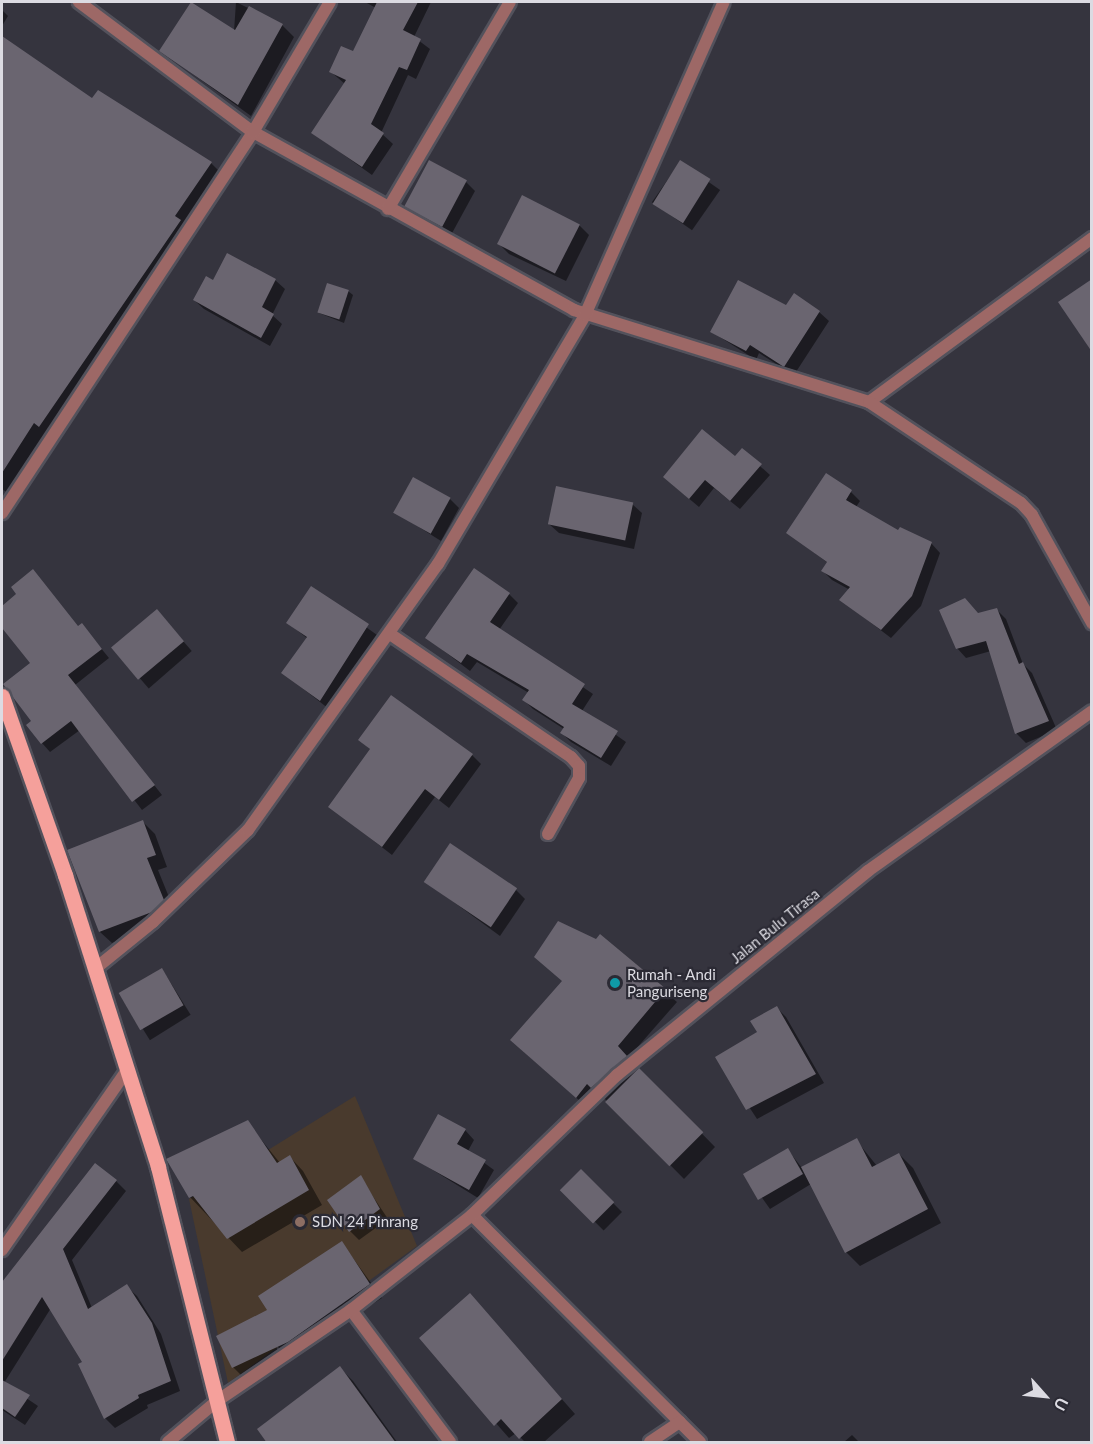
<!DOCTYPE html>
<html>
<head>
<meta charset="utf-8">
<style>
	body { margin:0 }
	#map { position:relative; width:1093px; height:1444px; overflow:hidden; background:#35343e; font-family:Lato,sans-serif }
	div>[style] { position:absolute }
	.education>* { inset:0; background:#493a2d }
	.shadow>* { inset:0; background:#0007; transform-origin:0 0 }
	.building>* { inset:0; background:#6a6570; transform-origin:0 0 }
	.roads { filter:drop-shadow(2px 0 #53525c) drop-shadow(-2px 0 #53525c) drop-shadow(0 2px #53525c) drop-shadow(0 -2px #53525c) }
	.street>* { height:12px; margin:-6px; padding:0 6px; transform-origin:6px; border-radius:6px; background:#9d6866 }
	.primary>* { height:15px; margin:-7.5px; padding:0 7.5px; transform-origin:7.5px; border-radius:7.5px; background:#f5a09b }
	.dots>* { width:16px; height:16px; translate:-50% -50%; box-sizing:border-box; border:3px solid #2b2a34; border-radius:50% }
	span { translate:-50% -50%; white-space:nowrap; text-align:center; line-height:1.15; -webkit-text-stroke:4.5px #2b2a34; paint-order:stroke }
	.street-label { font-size:15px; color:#dcdbe2 }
	.poi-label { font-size:15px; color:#dcdbe2 }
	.left { translate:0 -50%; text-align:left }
	.frame { position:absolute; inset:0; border:3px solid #dcdbe2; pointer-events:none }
	.north { position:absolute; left:1015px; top:1366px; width:60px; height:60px; -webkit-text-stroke:4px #2b2a34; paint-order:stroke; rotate:117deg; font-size:16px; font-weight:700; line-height:24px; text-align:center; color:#dcdbe2 }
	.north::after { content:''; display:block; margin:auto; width:21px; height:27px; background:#dcdbe2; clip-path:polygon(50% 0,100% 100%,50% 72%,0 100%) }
</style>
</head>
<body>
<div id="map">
	<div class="education">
		<div style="clip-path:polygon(355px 1096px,417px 1246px,228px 1383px,189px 1199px)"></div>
	</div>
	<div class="shadow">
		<div style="clip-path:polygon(236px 2px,282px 25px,294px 37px,251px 116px,161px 51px,234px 31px)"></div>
		<div style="clip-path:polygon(365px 2px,431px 2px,414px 37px,430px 49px,416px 79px,408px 75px,381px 133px,393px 144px,372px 175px,313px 133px,345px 84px,331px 72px,354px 53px,376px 8px)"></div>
		<div style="clip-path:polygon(2px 10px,8px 16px,2px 26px)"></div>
		<div style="clip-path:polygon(2px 38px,92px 100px,211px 163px,225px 177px,189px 230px,194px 236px,54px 440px,11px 495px,2px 489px)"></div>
		<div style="left:680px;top:162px;width:49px;height:49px;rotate:35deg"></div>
		<div style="clip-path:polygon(466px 182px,475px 191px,451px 235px,406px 206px)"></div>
		<div style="clip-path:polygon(523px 197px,579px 225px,589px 235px,566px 281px,509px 254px,499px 244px)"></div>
		<div style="clip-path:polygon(275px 280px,285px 289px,272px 315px,282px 324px,270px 346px,204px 309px,194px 300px,214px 282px)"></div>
		<div style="clip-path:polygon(348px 291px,353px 295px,344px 323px,319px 313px)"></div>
		<div style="clip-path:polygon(787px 307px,819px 312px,829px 321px,794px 375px,759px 353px,756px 360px,712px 332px)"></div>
		<div style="clip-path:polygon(742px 450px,770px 475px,740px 509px,714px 488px,699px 507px,674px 486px,736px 458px)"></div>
		<div style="clip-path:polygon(851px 492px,860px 501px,856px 507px,899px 532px,931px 543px,940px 553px,921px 606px,891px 638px,841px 600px,850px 590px,832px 580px,823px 571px,828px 563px,788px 533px)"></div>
		<div style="clip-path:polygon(450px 499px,459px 508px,441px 541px,395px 512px)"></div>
		<div style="clip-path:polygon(632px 504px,642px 513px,634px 549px,559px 533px,549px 524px)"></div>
		<div style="clip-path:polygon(312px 588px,377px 635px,329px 709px,283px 673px,308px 639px,288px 623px)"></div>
		<div style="clip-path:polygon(18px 594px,79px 627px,82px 625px,109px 658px,75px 685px,162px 795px,142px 810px,80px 730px,50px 752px,42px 743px,33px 721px,33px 663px,2px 626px,2px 608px)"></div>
		<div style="clip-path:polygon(509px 594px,518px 603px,499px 630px,593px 694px,582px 711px,626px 742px,611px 766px,571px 742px,562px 733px,564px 729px,533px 709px,524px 700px,529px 693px,477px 662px,470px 671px,427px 638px)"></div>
		<div style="clip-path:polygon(996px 609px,1006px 619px,1023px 664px,1032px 673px,1057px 730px,1026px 743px,1017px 734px,991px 651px,966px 658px,957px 648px)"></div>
		<div style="left:157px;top:611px;width:53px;height:57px;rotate:49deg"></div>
		<div style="clip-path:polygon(360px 740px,472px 755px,481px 764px,449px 808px,435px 797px,392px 855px,330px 807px,371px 750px)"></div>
		<div style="clip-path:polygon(143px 822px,155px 834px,167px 867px,158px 870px,175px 912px,164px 923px,112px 943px,100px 932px)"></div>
		<div style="clip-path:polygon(425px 881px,516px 890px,525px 899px,500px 936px)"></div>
		<div style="clip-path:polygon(600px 936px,677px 1002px,628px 1058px,715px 1147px,684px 1179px,600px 1094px,588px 1108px,524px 1052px)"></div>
		<div style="left:162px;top:969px;width:54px;height:48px;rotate:58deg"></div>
		<div style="clip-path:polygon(777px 1008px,786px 1017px,824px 1083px,757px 1119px,717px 1058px,759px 1033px)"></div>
		<div style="clip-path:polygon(247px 1122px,280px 1163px,290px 1157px,303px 1171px,322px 1205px,242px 1252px,190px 1197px)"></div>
		<div style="clip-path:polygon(465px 1130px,474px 1140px,468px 1151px,494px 1170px,478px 1198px,415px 1159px)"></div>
		<div style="clip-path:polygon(856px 1140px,877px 1166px,899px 1154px,913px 1168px,941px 1223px,860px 1266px,846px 1252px,811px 1184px,770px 1209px,746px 1175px,788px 1150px,802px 1168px)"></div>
		<div style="left:581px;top:1171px;width:58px;height:26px;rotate:45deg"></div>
		<div style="clip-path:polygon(360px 1177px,388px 1219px,359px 1240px,350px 1231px)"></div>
		<div style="clip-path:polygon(116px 1181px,126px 1191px,72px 1260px,92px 1308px,126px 1286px,137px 1296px,161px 1334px,180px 1391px,147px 1405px,148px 1408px,115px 1428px,105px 1418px,84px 1362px,51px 1308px,4px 1383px,38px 1406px,25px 1425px,2px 1410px,2px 1286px)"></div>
		<div style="clip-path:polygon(342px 1243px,382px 1298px,289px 1358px,276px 1345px,281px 1363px,246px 1380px,233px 1367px,269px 1310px)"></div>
		<div style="clip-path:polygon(470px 1295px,575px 1414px,544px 1442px,525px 1442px,516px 1433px,509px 1438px,421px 1338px)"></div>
		<div style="clip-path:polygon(340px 1368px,353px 1381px,397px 1442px,340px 1442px)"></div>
		<div style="clip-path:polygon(852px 1435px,859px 1442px,844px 1442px)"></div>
	</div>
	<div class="building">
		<div style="clip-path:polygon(191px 2px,235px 30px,249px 6px,283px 24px,238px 105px,159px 51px)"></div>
		<div style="clip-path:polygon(377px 2px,418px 2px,403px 30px,421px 39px,407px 70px,399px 67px,371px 124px,384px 133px,362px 167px,311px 133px,346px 80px,329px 72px,341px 46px,353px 51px)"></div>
		<div style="clip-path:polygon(2px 36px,92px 98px,98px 90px,212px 162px,175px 216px,181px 220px,39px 427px,34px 423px,2px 473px)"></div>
		<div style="left:429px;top:160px;width:43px;height:53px;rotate:28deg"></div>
		<div style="left:680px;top:160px;width:36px;height:52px;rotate:32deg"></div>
		<div style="left:522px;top:195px;width:65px;height:55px;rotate:27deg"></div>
		<div style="clip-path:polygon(227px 253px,276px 279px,262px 307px,274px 314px,261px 338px,193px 300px,206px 276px,213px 280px)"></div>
		<div style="clip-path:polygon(1092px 279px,1092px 352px,1058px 302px)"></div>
		<div style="clip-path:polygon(738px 280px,786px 305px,794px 293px,820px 311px,784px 367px,750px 345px,746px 351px,710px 332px)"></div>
		<div style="left:327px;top:283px;width:23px;height:31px;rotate:18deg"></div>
		<div style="clip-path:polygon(702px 429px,735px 456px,742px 448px,762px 464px,730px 501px,705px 480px,689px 499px,663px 477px)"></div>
		<div style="clip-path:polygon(826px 473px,852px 490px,846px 500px,898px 530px,900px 527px,932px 542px,912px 596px,881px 630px,839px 600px,850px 587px,821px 571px,827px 562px,786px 533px)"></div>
		<div style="left:413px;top:477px;width:43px;height:41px;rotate:29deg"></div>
		<div style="left:556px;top:486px;width:79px;height:39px;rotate:12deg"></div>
		<div style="clip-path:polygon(474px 568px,510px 593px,490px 622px,585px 684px,572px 704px,618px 731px,601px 758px,560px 733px,564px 727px,522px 700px,529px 690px,467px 654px,461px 663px,425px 638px)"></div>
		<div style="clip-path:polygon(33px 569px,78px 626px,82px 623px,102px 649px,68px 675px,155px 785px,132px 802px,71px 721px,41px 744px,26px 725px,31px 721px,3px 684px,30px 663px,2px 628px,2px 606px,16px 594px,11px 587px)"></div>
		<div style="clip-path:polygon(311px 586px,369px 624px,320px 701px,281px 673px,307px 637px,286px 623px)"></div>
		<div style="clip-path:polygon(965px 598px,978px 613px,997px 608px,1019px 664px,1023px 662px,1049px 721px,1015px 734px,986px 641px,956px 649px,939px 610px)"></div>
		<div style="left:157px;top:609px;width:42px;height:60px;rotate:50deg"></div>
		<div style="clip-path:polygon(391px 695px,473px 754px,439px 800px,425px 789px,382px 847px,328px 807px,370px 749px,358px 740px)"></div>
		<div style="clip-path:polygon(143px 820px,156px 855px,147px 858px,164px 900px,152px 912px,99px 932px,67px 850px)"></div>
		<div style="left:450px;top:843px;width:81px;height:47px;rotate:34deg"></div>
		<div style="clip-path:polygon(558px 921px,596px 939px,600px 934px,666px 989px,618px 1046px,627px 1056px,591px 1088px,587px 1084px,576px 1098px,510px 1040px,562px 981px,534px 957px)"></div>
		<div style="left:162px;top:968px;width:43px;height:50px;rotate:60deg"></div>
		<div style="clip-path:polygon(777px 1006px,816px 1074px,746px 1110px,715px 1057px,757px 1032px,750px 1021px)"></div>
		<div style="left:639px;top:1068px;width:91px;height:48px;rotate:45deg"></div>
		<div style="clip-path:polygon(438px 1114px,466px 1129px,457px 1144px,486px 1160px,469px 1190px,413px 1159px)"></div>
		<div style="clip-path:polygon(248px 1120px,277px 1163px,290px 1155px,309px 1190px,227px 1239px,193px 1196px,189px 1198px,166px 1159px)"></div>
		<div style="clip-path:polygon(857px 1138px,872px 1167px,899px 1153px,928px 1209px,845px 1253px,801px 1167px)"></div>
		<div style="left:788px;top:1148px;width:30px;height:52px;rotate:60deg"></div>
		<div style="clip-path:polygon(95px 1163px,117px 1180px,63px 1249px,88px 1309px,127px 1284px,152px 1323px,171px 1381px,138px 1395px,139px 1398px,104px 1419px,78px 1364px,82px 1362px,42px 1297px,2px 1361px,2px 1282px)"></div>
		<div style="left:581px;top:1169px;width:47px;height:30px;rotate:45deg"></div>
		<div style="clip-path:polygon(361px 1175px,380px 1209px,349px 1232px,327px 1200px)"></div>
		<div style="clip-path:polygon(342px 1241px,370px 1284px,288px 1342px,232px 1368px,216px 1336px,267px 1310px,258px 1296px)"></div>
		<div style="clip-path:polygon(470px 1293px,562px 1399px,519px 1439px,501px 1419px,494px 1426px,419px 1338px)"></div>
		<div style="clip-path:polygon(340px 1366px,396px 1443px,267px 1443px,257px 1429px)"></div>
		<div style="clip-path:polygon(2px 1380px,30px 1395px,15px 1417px,2px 1408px)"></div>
	</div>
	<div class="roads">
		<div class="street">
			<div style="left:79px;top:2px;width:217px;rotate:36.8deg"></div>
			<div style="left:253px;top:132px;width:367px;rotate:29deg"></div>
			<div style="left:574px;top:310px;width:309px;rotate:17.3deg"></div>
			<div style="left:869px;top:402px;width:277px;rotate:-36.3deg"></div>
			<div style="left:388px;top:209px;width:240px;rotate:-59.5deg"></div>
			<div style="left:869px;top:402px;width:182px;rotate:33.6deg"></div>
			<div style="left:1021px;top:503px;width:16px;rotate:47deg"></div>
			<div style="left:1032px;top:515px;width:124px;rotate:60.9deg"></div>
			<div style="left:2px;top:513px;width:456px;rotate:-56.6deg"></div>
			<div style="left:253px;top:132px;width:151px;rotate:-59.4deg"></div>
			<div style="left:390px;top:634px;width:219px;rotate:34.2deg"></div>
			<div style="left:571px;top:757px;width:12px;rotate:48deg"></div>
			<div style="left:579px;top:766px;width:12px;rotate:90deg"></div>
			<div style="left:579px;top:778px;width:64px;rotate:119deg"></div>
			<div style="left:96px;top:968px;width:73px;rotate:-38.9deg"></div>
			<div style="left:153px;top:922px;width:132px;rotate:-44.1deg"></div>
			<div style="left:248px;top:830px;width:327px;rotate:-54.5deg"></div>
			<div style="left:438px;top:564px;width:289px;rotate:-59.4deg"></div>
			<div style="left:585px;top:315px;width:342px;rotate:-66.1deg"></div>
			<div style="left:472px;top:1215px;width:322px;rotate:44.9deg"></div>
			<div style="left:2px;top:1250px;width:221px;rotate:-55.2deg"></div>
			<div style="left:351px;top:1310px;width:165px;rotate:53.1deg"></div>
			<div style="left:168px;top:1442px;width:64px;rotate:-39.9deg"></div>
			<div style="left:217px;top:1401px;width:162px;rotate:-34.2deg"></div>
			<div style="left:351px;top:1310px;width:154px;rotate:-38.1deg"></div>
			<div style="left:472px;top:1215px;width:202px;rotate:-44deg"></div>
			<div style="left:617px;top:1075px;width:323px;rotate:-39.1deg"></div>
			<div style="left:868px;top:871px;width:275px;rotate:-35.5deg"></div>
			<div style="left:650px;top:1442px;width:36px;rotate:-34deg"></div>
		</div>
		<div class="primary">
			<div style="left:2px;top:696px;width:190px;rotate:70.6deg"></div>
			<div style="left:65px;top:875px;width:306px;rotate:72.3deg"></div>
			<div style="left:158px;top:1167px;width:284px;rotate:75.9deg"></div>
		</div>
	</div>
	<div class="dots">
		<div style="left:615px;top:983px;background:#0f9aa8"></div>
		<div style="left:300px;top:1222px;background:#8d6e63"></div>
	</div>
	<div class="street-label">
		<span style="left:775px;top:926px;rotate:-39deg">Jalan Bulu Tirasa</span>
	</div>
	<div class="poi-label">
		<span class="left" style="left:627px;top:983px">Rumah - Andi<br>Panguriseng</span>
		<span class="left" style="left:312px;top:1222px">SDN 24 Pinrang</span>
	</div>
	<div class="frame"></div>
	<div class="north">U</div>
</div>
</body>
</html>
